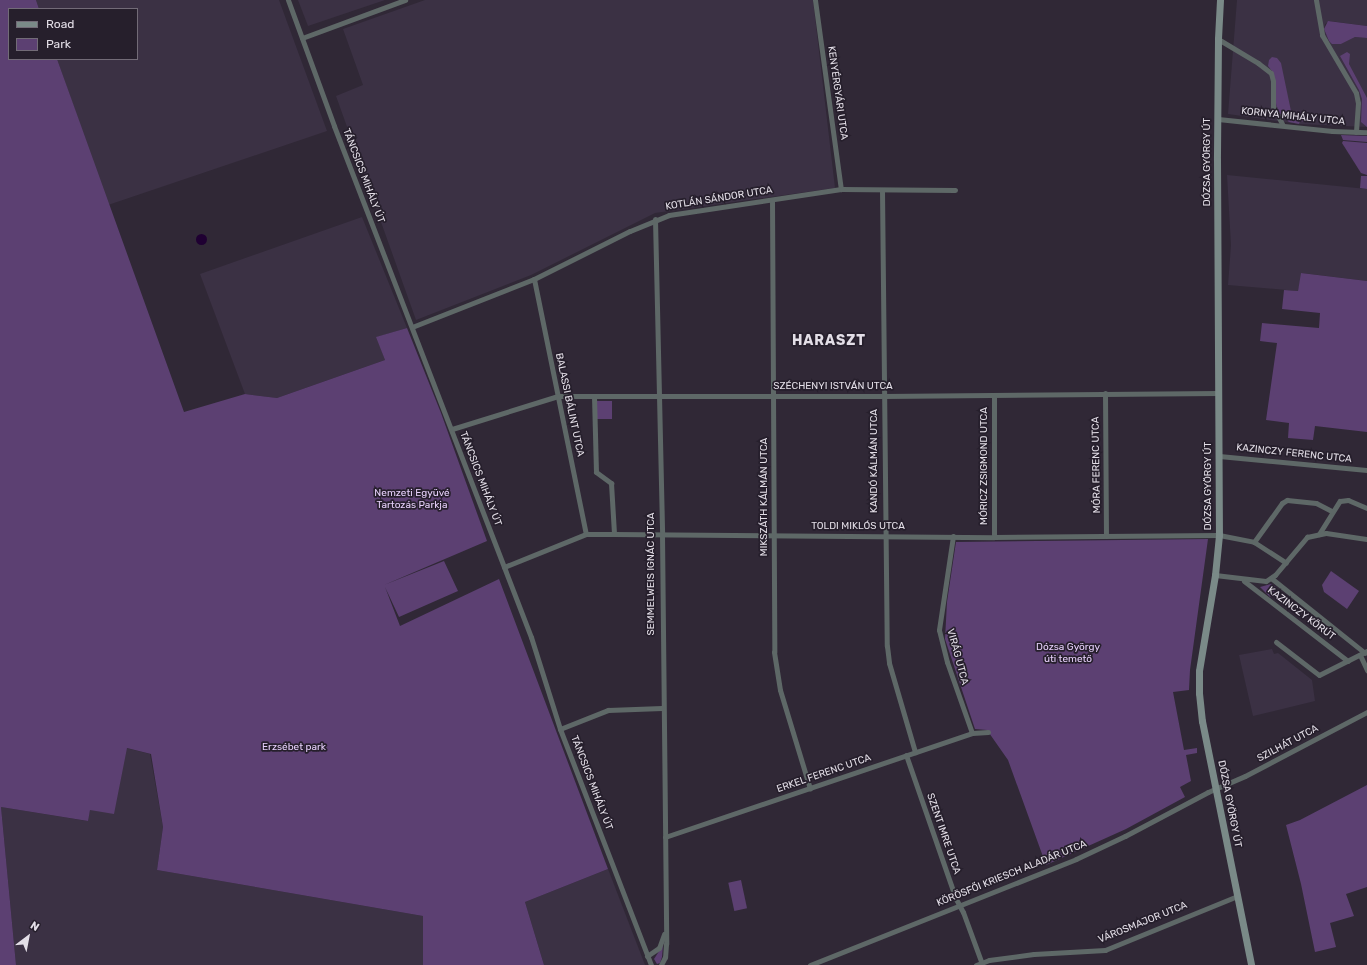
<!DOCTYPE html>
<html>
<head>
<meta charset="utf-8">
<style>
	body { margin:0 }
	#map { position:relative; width:1367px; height:965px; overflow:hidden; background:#302836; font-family:Rubik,sans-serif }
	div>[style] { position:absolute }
	.built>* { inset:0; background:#3b3144 }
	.green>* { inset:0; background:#5c4072; transform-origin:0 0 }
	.water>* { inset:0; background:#1f0032 }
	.round { border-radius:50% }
	.minor>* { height:5px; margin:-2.5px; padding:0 2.5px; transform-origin:2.5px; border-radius:2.5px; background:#5e6867 }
	.secondary>* { height:7px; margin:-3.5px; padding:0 3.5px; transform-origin:3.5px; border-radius:3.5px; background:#7a8a88 }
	span { translate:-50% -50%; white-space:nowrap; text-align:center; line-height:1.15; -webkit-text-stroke:3.5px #261f2c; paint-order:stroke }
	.street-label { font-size:10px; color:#e3dee7 }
	.park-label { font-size:10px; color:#e7d0fb }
	.district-label { font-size:14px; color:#e3dee7; font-weight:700; letter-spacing:1px }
	.legend { position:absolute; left:8px; top:8px; width:130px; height:52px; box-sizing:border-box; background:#261f2c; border:1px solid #726b77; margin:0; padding:5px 7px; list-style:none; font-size:12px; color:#e3dee7 }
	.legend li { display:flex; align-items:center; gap:8px; height:20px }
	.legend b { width:20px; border:1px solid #726b77 }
	.north { position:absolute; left:8px; top:917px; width:40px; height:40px; -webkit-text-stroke:3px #261f2c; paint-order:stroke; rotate:32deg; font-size:11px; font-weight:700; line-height:16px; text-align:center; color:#e3dee7 }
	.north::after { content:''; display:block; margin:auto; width:14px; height:18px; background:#e3dee7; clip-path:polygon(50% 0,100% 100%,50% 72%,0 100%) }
</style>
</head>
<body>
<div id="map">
	<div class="built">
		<div style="clip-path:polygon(36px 0,279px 0,327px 131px,108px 205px,57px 59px,137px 59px,137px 9px,39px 9px)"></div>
		<div style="clip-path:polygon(298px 0,385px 0,308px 26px)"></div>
		<div style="clip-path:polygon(425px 0,813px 0,835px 188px,655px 213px,531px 275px,416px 320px,336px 96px,363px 85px,343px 29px)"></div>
		<div style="clip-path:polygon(1237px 0,1367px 0,1367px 26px,1330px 21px,1325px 24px,1324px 29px,1329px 41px,1341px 44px,1355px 37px,1367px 38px,1367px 127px,1299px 124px,1228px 114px)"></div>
		<div style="clip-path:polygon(1227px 175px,1367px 189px,1367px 281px,1302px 273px,1298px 291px,1228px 285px,1231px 245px)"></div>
		<div style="clip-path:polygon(362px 217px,407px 328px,377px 337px,385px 360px,277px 398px,245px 394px,200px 274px)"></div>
		<div style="clip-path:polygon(1272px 649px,1274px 654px,1278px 653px,1312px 680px,1315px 701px,1253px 716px,1239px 655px)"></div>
		<div style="clip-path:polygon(126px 748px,150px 754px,163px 827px,157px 870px,423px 916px,423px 965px,16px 965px,1px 807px,87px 821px,90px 810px)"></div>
		<div style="clip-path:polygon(608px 869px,645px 965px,544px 965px,525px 902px)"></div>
	</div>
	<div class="green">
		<div style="clip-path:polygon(0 0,36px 0,39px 9px,9px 9px,9px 59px,57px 59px,184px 412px,245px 394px,277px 398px,385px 360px,376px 337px,407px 328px,441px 413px,487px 541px,384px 585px,444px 561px,458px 591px,399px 617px,385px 587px,400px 626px,499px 579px,608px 869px,525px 902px,544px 965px,423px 965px,423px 916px,157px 870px,163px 827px,151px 754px,127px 748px,114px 814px,90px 810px,88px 821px,1px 807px,16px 965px,0 965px)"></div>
		<div style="clip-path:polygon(1328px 21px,1367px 26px,1367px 38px,1355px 37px,1341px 44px,1332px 44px,1329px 41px,1324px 29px)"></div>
		<div style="clip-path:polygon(1347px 52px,1350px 54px,1349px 64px,1367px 98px,1367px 127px,1361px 122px,1362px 99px,1359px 90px,1340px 56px)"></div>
		<div style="clip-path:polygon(1272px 57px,1277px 58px,1281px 63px,1291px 111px,1303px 113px,1302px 117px,1306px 118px,1306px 122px,1300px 121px,1299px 124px,1289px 122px,1277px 111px,1272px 71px,1268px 66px,1269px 60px)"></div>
		<div style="clip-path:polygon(1341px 135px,1367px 136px,1367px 142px,1343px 140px)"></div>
		<div style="clip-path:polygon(1343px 141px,1367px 143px,1367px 175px,1361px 173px,1342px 143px)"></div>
		<div style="clip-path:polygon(1361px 176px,1367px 176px,1367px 189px,1360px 188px)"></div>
		<div style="clip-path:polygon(1301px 273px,1367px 281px,1367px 432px,1315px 426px,1313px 440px,1288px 438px,1289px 423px,1266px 420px,1277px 343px,1260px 341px,1262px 323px,1319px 328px,1320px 313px,1282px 309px,1284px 290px,1298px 291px)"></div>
		<div style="left:597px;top:401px;width:15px;height:18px"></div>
		<div style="clip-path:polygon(1208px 539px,1190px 670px,1189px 690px,1173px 692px,1184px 750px,1197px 748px,1197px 753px,1186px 755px,1191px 781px,1180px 787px,1185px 797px,1126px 829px,1046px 865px,1008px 760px,987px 730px,975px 729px,945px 639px,947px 602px,956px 542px)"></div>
		<div style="clip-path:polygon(1331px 571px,1359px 591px,1347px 609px,1324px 592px,1322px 585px)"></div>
		<div style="clip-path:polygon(1271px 584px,1277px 588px,1270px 597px,1260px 587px)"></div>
		<div style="clip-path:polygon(1367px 785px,1367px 887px,1346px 894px,1354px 916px,1330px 923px,1336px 947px,1315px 952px,1301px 884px,1286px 825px,1300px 820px)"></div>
		<div style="left:741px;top:880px;width:29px;height:13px;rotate:78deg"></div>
		<div style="clip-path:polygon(663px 945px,662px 957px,660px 963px,657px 964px,654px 959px)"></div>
	</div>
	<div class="water">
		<div class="round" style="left:195.5px;top:233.5px;width:11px;height:11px"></div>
	</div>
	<div class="minor">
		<div style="left:288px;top:0;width:134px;rotate:69.9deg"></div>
		<div style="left:334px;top:126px;width:548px;rotate:68.92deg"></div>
		<div style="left:531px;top:637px;width:96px;rotate:72.5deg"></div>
		<div style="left:560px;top:729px;width:253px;rotate:68.9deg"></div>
		<div style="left:815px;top:0;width:191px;rotate:82.2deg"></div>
		<div style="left:1316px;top:0;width:36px;rotate:80deg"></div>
		<div style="left:1322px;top:35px;width:67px;rotate:59.6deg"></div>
		<div style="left:1356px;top:93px;width:10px;rotate:79deg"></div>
		<div style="left:1358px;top:103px;width:29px;rotate:94deg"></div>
		<div style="left:302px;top:38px;width:110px;rotate:-20.3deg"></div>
		<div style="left:1218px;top:39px;width:47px;rotate:31deg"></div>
		<div style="left:1258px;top:63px;width:16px;rotate:38deg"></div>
		<div style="left:1271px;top:73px;width:8px;rotate:76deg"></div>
		<div style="left:1273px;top:81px;width:25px;rotate:90deg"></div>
		<div style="left:1273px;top:106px;width:20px;rotate:63deg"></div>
		<div style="left:1218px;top:119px;width:115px;rotate:6deg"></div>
		<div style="left:1332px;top:131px;width:35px;rotate:2deg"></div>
		<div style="left:882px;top:190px;width:456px;rotate:89.4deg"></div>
		<div style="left:887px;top:646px;width:17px;rotate:83deg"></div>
		<div style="left:889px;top:663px;width:93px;rotate:73.7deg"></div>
		<div style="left:772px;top:200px;width:452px;rotate:89.7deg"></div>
		<div style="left:774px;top:652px;width:38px;rotate:81deg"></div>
		<div style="left:780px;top:690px;width:103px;rotate:73.1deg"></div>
		<div style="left:655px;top:219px;width:316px;rotate:88.7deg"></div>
		<div style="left:662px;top:535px;width:409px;rotate:89.4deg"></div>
		<div style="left:666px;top:944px;width:13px;rotate:94deg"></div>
		<div style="left:665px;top:957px;width:9px;rotate:117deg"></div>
		<div style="left:534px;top:279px;width:260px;rotate:78.5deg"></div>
		<div style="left:412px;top:327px;width:131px;rotate:-21.5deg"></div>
		<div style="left:534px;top:279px;width:107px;rotate:-26.6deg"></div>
		<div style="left:630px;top:231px;width:42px;rotate:-22.3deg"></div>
		<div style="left:669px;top:215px;width:174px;rotate:-8.6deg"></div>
		<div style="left:841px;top:189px;width:114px;rotate:0.5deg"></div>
		<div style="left:1105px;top:393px;width:143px;rotate:89.6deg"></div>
		<div style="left:994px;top:395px;width:142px;rotate:90deg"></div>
		<div style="left:594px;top:396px;width:76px;rotate:88.5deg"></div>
		<div style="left:596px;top:472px;width:19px;rotate:36deg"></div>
		<div style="left:611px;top:483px;width:51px;rotate:86.6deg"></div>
		<div style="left:452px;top:429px;width:111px;rotate:-17.3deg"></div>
		<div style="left:558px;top:396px;width:326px"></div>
		<div style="left:884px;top:396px;width:334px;rotate:-0.5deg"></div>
		<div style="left:1219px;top:456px;width:149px;rotate:5.4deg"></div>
		<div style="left:1319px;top:534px;width:39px;rotate:-58deg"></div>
		<div style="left:1340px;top:501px;width:8px;rotate:-7deg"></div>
		<div style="left:1348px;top:500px;width:21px;rotate:23deg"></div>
		<div style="left:953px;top:536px;width:95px;rotate:98.5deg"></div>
		<div style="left:939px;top:630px;width:33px;rotate:76deg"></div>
		<div style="left:947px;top:662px;width:75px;rotate:70.6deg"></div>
		<div style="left:1254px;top:542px;width:48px;rotate:-54.3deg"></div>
		<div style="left:1282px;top:503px;width:6px;rotate:-31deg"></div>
		<div style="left:1287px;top:500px;width:29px;rotate:6deg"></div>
		<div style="left:1316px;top:503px;width:18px;rotate:27deg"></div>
		<div style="left:504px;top:567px;width:88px;rotate:-21.9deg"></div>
		<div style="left:586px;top:534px;width:28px"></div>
		<div style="left:614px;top:534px;width:380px;rotate:0.5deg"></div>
		<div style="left:994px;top:537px;width:225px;rotate:-0.5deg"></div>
		<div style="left:1219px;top:535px;width:36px;rotate:11deg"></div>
		<div style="left:1254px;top:542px;width:38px;rotate:33deg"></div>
		<div style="left:1215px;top:575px;width:51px;rotate:6.7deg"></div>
		<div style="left:1266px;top:581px;width:11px;rotate:-34deg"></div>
		<div style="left:1275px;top:575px;width:50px;rotate:-49.9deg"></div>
		<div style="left:1307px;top:537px;width:19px;rotate:-12deg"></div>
		<div style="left:1326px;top:533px;width:41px;rotate:8.3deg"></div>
		<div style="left:1271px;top:578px;width:120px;rotate:38.6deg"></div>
		<div style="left:1244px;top:581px;width:131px;rotate:37.6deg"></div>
		<div style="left:1276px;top:642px;width:54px;rotate:37.5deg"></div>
		<div style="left:1319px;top:675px;width:54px;rotate:-26.6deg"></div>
		<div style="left:1360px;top:655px;width:17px;rotate:65deg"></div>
		<div style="left:560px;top:729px;width:52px;rotate:-21.6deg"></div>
		<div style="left:608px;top:710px;width:54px;rotate:-2.1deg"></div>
		<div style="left:906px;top:755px;width:152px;rotate:70.9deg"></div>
		<div style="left:956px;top:899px;width:15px;rotate:62deg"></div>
		<div style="left:963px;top:912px;width:55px;rotate:69.9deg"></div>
		<div style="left:665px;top:837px;width:324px;rotate:-18.7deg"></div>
		<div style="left:972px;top:733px;width:16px;rotate:-4deg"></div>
		<div style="left:647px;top:956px;width:14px;rotate:-34deg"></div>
		<div style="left:659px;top:948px;width:15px;rotate:-70deg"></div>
		<div style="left:810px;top:965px;width:286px;rotate:-21.7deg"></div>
		<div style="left:1076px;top:859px;width:54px;rotate:-25.1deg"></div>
		<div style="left:1125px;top:836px;width:94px;rotate:-27.9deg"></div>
		<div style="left:1208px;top:792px;width:40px;rotate:-23.4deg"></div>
		<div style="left:1245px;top:776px;width:138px;rotate:-27.7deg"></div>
		<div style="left:976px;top:965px;width:14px;rotate:-21deg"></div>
		<div style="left:989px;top:960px;width:45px;rotate:-7.6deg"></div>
		<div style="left:1034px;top:954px;width:71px;rotate:-3.2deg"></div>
		<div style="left:1105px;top:950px;width:143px;rotate:-22.2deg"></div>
	</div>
	<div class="secondary">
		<div style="left:1220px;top:0;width:39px;rotate:93deg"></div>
		<div style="left:1218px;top:39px;width:121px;rotate:90.5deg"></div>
		<div style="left:1217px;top:160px;width:375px;rotate:89.7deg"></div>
		<div style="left:1219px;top:535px;width:40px;rotate:95.7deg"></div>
		<div style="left:1215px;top:575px;width:97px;rotate:99.5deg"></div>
		<div style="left:1199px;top:671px;width:22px;rotate:90deg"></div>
		<div style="left:1199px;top:693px;width:28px;rotate:84deg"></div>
		<div style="left:1202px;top:721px;width:249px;rotate:78.6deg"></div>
	</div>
	<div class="street-label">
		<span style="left:837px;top:93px;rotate:82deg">KENYÉRGYÁRI UTCA</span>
		<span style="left:1293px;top:117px;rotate:6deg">KORNYA MIHÁLY UTCA</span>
		<span style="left:1208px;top:162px;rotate:-90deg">DÓZSA GYÖRGY ÚT</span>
		<span style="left:363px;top:176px;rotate:69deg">TÁNCSICS MIHÁLY ÚT</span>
		<span style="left:719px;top:199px;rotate:-9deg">KOTLÁN SÁNDOR UTCA</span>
		<span style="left:833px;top:387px">SZÉCHENYI ISTVÁN UTCA</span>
		<span style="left:569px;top:405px;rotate:78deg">BALASSI BÁLINT UTCA</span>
		<span style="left:1294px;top:454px;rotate:6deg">KAZINCZY FERENC UTCA</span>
		<span style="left:875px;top:461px;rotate:-90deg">KANDÓ KÁLMÁN UTCA</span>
		<span style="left:1097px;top:465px;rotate:-91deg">MÓRA FERENC UTCA</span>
		<span style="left:985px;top:466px;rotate:-90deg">MÓRICZ ZSIGMOND UTCA</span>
		<span style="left:480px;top:479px;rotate:69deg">TÁNCSICS MIHÁLY ÚT</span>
		<span style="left:1209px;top:486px;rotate:-90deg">DÓZSA GYÖRGY ÚT</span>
		<span style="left:765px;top:497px;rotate:-90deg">MIKSZÁTH KÁLMÁN UTCA</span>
		<span style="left:858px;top:527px">TOLDI MIKLÓS UTCA</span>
		<span style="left:652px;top:574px;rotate:-90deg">SEMMELWEIS IGNÁC UTCA</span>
		<span style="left:1301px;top:614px;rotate:37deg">KAZINCZY KÖRÚT</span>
		<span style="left:957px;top:657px;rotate:75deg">VIRÁG UTCA</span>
		<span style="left:1288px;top:744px;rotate:-28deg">SZILHÁT UTCA</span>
		<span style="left:824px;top:774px;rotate:-19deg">ERKEL FERENC UTCA</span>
		<span style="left:591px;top:783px;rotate:69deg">TÁNCSICS MIHÁLY ÚT</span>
		<span style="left:1229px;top:804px;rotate:79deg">DÓZSA GYÖRGY ÚT</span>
		<span style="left:943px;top:834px;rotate:71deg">SZENT IMRE UTCA</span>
		<span style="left:1012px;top:874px;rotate:-22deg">KÖRÖSFŐI KRIESCH ALADÁR UTCA</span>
		<span style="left:1143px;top:923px;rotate:-22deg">VÁROSMAJOR UTCA</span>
	</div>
	<div class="park-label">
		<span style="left:412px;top:499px">Nemzeti Együvé<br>Tartozás Parkja</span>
		<span style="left:1068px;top:653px">Dózsa György<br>úti temető</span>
		<span style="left:294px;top:748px">Erzsébet park</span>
	</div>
	<div class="district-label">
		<span style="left:829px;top:341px">HARASZT</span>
	</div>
	<ul class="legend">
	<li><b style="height:5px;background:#7a8a88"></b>Road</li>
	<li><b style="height:11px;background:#5c4072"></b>Park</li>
	</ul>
	<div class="north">N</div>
</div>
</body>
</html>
